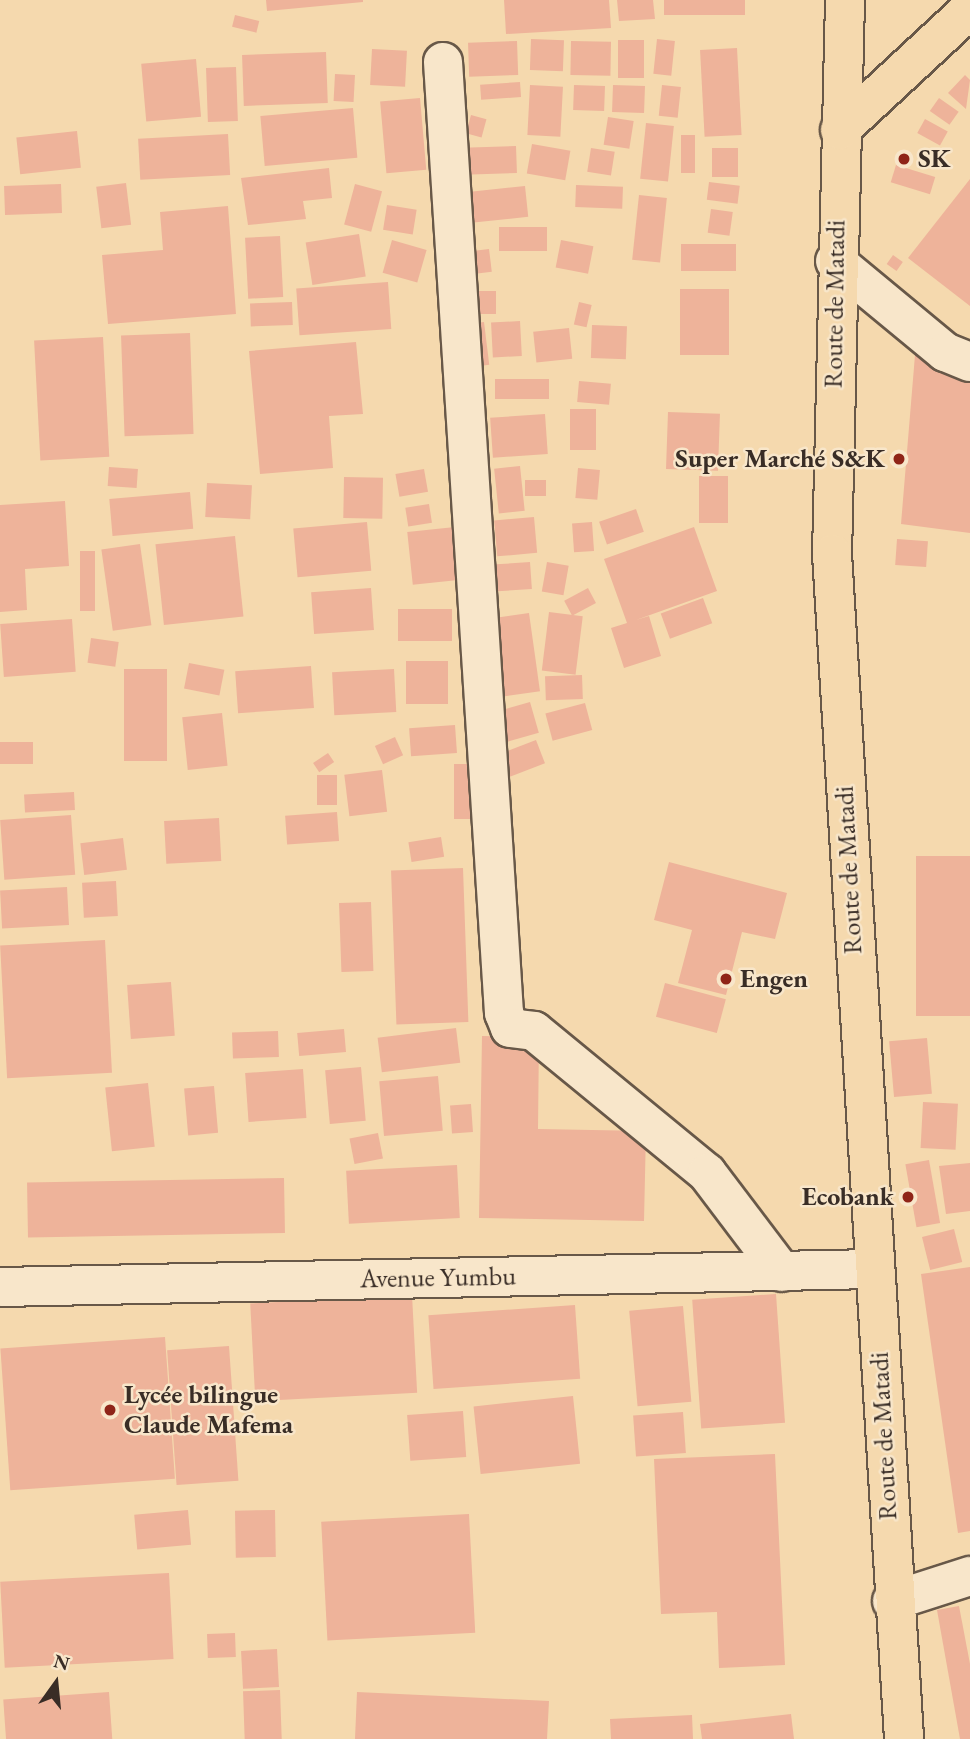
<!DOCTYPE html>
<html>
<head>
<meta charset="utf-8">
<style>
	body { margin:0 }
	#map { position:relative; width:970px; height:1739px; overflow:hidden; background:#f5d9ae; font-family:"EB Garamond",serif }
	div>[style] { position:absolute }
	.building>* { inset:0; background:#eeb39a; transform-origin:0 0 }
	.roads { filter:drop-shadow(2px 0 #685848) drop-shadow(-2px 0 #685848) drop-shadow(0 2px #685848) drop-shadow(0 -2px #685848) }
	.minor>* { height:38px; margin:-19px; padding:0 19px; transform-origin:19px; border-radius:19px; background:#f8e6ca }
	.highway>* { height:38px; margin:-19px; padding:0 19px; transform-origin:19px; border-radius:19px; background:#f5d9ae }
	.dots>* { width:19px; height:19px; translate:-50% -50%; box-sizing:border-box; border:4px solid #f8e6ca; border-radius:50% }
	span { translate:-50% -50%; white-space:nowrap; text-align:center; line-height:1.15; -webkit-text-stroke:5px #f8e6ca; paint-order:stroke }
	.poi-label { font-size:26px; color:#392d26; font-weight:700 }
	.left { translate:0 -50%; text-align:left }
	.right { translate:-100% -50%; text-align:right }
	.street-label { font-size:26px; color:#392d26 }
	.north { position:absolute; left:21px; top:1648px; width:70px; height:70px; -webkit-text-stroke:5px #f8e6ca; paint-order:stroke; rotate:15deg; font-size:19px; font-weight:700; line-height:28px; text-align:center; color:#392d26 }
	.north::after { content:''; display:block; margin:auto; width:24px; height:32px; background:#392d26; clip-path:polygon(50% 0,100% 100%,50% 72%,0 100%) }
</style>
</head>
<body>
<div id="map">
	<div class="building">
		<div style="clip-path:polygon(266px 0,363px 0,363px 2px,267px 11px)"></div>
		<div style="clip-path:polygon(504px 0,609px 0,611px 28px,506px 34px)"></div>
		<div style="clip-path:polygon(617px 0,653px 0,655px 19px,619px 21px)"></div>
		<div style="left:664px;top:0;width:81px;height:15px"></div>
		<div style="left:235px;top:15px;width:25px;height:12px;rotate:14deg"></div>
		<div style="left:531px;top:39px;width:33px;height:31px;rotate:2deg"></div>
		<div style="left:657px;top:39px;width:18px;height:35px;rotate:6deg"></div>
		<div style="left:618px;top:40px;width:26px;height:38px"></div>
		<div style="left:517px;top:41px;width:34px;height:49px;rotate:88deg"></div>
		<div style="left:571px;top:41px;width:40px;height:34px;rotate:1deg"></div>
		<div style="left:737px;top:48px;width:87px;height:37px;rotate:87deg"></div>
		<div style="left:372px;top:49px;width:35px;height:36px;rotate:3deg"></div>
		<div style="left:326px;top:52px;width:51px;height:84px;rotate:88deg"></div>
		<div style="left:196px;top:59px;width:58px;height:55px;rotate:85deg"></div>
		<div style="left:236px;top:67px;width:54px;height:30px;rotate:88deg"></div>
		<div style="left:335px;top:74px;width:20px;height:27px;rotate:3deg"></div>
		<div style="clip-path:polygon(965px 75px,970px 80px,966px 109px,948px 93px)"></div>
		<div style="left:520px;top:82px;width:15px;height:40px;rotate:86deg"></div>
		<div style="left:530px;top:85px;width:33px;height:50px;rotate:3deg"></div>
		<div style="left:574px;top:85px;width:31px;height:25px;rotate:2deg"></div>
		<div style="left:613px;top:85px;width:32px;height:27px;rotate:2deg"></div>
		<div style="left:662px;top:85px;width:19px;height:31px;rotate:6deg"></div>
		<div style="left:420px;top:98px;width:72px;height:40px;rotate:85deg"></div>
		<div style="left:939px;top:98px;width:24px;height:16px;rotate:35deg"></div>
		<div style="left:353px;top:108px;width:50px;height:93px;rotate:85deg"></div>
		<div style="left:471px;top:115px;width:16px;height:19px;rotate:15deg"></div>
		<div style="left:608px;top:117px;width:26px;height:28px;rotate:9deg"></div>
		<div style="left:925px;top:119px;width:26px;height:16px;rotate:29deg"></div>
		<div style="left:646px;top:123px;width:28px;height:56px;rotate:6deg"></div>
		<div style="left:77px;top:131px;width:37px;height:61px;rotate:84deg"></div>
		<div style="left:228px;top:134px;width:41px;height:90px;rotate:87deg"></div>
		<div style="left:681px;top:135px;width:14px;height:38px"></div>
		<div style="left:532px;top:144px;width:39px;height:30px;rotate:10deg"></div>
		<div style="left:516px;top:146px;width:27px;height:53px;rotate:88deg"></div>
		<div style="left:591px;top:148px;width:24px;height:24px;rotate:9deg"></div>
		<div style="left:738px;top:148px;width:29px;height:26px;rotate:90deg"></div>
		<div style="left:896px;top:165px;width:41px;height:18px;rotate:17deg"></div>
		<div style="clip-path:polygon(329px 168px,332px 198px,303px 201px,306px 219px,248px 225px,241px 178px)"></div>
		<div style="clip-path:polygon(970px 179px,970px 306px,908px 258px)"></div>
		<div style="left:709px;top:182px;width:31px;height:18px;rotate:7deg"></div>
		<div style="left:126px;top:183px;width:42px;height:30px;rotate:83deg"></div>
		<div style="left:61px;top:184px;width:29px;height:57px;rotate:88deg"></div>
		<div style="left:355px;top:184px;width:28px;height:42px;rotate:15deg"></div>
		<div style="left:576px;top:185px;width:47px;height:22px;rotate:2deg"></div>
		<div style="left:525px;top:186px;width:31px;height:62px;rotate:84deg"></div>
		<div style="left:639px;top:195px;width:28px;height:65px;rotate:6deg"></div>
		<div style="left:387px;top:205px;width:30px;height:25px;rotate:9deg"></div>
		<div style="clip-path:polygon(228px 206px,236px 314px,108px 324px,102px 255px,163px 250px,160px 212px)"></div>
		<div style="left:711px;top:209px;width:22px;height:24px;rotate:8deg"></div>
		<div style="left:499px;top:227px;width:48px;height:24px"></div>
		<div style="left:359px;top:234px;width:43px;height:54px;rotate:81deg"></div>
		<div style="left:280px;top:236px;width:61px;height:35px;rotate:87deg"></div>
		<div style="left:392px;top:240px;width:36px;height:34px;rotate:16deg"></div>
		<div style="left:561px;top:240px;width:33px;height:28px;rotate:11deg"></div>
		<div style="left:681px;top:244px;width:55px;height:27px"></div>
		<div style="left:489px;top:249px;width:23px;height:29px;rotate:83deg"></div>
		<div style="left:893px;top:255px;width:12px;height:11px;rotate:35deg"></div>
		<div style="left:388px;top:282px;width:47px;height:92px;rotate:86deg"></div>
		<div style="left:680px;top:289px;width:49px;height:66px"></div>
		<div style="left:478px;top:291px;width:18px;height:23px"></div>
		<div style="left:292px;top:302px;width:23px;height:42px;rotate:88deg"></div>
		<div style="left:579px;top:302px;width:13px;height:23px;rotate:13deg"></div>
		<div style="left:520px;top:321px;width:35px;height:29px;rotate:87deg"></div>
		<div style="left:484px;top:322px;width:43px;height:16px;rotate:83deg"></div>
		<div style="left:592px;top:325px;width:35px;height:33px;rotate:2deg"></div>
		<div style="left:569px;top:328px;width:31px;height:36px;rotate:84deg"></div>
		<div style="left:190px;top:333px;width:101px;height:69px;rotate:88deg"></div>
		<div style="left:103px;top:337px;width:120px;height:69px;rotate:87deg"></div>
		<div style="clip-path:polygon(356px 342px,363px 414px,329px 416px,333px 468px,260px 474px,249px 351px)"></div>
		<div style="clip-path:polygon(916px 343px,970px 378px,970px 533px,901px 524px)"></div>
		<div style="left:549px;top:379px;width:20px;height:54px;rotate:90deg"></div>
		<div style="left:579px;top:381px;width:32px;height:21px;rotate:5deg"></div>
		<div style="left:570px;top:409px;width:26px;height:41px"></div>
		<div style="left:668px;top:412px;width:52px;height:57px;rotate:2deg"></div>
		<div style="left:545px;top:414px;width:40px;height:55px;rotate:86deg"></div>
		<div style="left:520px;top:466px;width:45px;height:26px;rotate:84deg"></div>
		<div style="left:109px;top:467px;width:29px;height:19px;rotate:4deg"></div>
		<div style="left:578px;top:468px;width:22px;height:30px;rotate:5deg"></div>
		<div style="left:424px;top:469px;width:23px;height:29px;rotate:80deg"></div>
		<div style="left:699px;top:476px;width:29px;height:47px"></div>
		<div style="left:344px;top:477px;width:39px;height:41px;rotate:1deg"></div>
		<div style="left:525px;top:480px;width:21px;height:16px"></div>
		<div style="left:207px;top:483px;width:45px;height:34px;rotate:3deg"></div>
		<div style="left:190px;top:492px;width:37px;height:81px;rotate:85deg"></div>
		<div style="clip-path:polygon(65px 501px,69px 566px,25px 569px,27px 610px,0 612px,0 505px)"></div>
		<div style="left:429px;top:504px;width:19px;height:24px;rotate:81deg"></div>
		<div style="left:636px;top:509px;width:24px;height:39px;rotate:71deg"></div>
		<div style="left:534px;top:517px;width:36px;height:40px;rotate:85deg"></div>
		<div style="left:367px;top:522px;width:49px;height:74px;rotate:85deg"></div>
		<div style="left:592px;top:522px;width:29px;height:20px;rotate:86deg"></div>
		<div style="left:455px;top:527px;width:53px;height:48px;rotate:84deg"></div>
		<div style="clip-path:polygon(694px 527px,717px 591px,636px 620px,649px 616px,661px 656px,624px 668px,611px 628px,627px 623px,604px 559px)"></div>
		<div style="left:235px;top:536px;width:81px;height:80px;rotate:84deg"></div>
		<div style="left:897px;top:539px;width:31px;height:26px;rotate:4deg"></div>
		<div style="left:140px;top:544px;width:82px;height:39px;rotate:82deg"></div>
		<div style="left:80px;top:551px;width:15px;height:60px"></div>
		<div style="left:530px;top:562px;width:27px;height:34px;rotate:86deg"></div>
		<div style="left:547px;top:562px;width:22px;height:30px;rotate:10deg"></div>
		<div style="left:371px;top:588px;width:42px;height:60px;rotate:86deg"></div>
		<div style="left:588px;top:588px;width:17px;height:27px;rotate:62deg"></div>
		<div style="left:703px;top:598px;width:27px;height:45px;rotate:70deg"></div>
		<div style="left:398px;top:609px;width:54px;height:32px"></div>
		<div style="left:549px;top:612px;width:34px;height:59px;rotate:7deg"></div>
		<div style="left:529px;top:613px;width:79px;height:37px;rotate:82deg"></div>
		<div style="left:72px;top:619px;width:53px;height:72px;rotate:86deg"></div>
		<div style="left:91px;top:638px;width:28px;height:25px;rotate:8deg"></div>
		<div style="left:406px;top:661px;width:42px;height:43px"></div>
		<div style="left:189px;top:663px;width:36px;height:26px;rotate:11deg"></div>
		<div style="left:311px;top:666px;width:42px;height:76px;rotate:86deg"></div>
		<div style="left:124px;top:669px;width:43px;height:92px"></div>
		<div style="left:394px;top:669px;width:43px;height:62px;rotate:87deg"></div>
		<div style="left:582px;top:675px;width:24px;height:37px;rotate:88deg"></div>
		<div style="left:530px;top:702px;width:32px;height:34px;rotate:74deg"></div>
		<div style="left:585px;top:703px;width:28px;height:41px;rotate:75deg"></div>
		<div style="left:222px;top:713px;width:53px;height:40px;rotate:84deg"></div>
		<div style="left:455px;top:725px;width:28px;height:46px;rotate:86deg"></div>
		<div style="left:395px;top:737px;width:20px;height:22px;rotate:66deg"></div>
		<div style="left:536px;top:740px;width:25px;height:40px;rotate:69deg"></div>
		<div style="left:0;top:742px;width:33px;height:22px"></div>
		<div style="left:328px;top:753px;width:11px;height:18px;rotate:56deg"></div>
		<div style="left:454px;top:764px;width:18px;height:55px"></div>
		<div style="left:382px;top:770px;width:42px;height:38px;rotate:83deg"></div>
		<div style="left:317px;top:775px;width:20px;height:30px"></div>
		<div style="left:74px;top:792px;width:18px;height:50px;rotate:87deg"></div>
		<div style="left:337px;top:812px;width:29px;height:52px;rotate:86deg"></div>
		<div style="left:71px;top:815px;width:60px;height:71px;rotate:86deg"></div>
		<div style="left:219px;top:818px;width:43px;height:55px;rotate:87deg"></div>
		<div style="left:441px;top:837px;width:20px;height:33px;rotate:81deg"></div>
		<div style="left:123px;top:838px;width:32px;height:43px;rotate:83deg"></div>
		<div style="left:970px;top:856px;width:160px;height:54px;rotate:90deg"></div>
		<div style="clip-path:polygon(669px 862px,787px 893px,775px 939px,742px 932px,726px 995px,678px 983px,692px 930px,654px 920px)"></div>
		<div style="left:463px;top:868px;width:154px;height:72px;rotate:88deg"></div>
		<div style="left:116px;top:881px;width:35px;height:34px;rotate:87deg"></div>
		<div style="left:67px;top:887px;width:38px;height:67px;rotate:87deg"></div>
		<div style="left:371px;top:902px;width:69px;height:32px;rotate:88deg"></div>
		<div style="left:105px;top:940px;width:133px;height:105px;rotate:87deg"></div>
		<div style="left:171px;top:982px;width:54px;height:44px;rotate:86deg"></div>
		<div style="left:665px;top:983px;width:63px;height:35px;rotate:15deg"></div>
		<div style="left:456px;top:1028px;width:35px;height:79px;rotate:83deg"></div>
		<div style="left:344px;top:1029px;width:23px;height:47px;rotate:85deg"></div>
		<div style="left:278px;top:1031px;width:26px;height:46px;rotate:88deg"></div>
		<div style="clip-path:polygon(482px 1036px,539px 1037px,538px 1129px,646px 1131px,644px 1221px,479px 1218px)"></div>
		<div style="left:927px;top:1038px;width:56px;height:38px;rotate:85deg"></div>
		<div style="left:361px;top:1067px;width:54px;height:36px;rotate:85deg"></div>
		<div style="left:303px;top:1069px;width:49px;height:58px;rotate:86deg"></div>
		<div style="left:438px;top:1076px;width:55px;height:59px;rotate:85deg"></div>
		<div style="left:148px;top:1083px;width:64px;height:43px;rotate:84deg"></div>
		<div style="left:214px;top:1086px;width:47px;height:30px;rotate:85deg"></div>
		<div style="left:923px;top:1102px;width:35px;height:46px;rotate:3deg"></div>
		<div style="left:471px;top:1104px;width:28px;height:21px;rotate:86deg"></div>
		<div style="left:378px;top:1133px;width:26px;height:29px;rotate:79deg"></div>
		<div style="left:929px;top:1160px;width:64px;height:24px;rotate:80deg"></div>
		<div style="clip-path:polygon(970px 1163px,970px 1211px,946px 1214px,939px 1166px)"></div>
		<div style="left:457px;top:1165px;width:53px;height:111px;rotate:87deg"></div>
		<div style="left:284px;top:1178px;width:55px;height:257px;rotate:89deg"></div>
		<div style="left:954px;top:1229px;width:34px;height:33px;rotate:76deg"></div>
		<div style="clip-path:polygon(970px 1267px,970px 1531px,958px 1533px,921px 1274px)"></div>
		<div style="left:776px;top:1294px;width:129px;height:84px;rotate:86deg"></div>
		<div style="left:412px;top:1295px;width:98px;height:162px;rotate:87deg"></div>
		<div style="left:575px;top:1305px;width:74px;height:147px;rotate:86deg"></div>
		<div style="left:683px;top:1306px;width:96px;height:54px;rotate:85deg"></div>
		<div style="left:165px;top:1337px;width:142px;height:165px;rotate:86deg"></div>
		<div style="left:229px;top:1346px;width:135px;height:62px;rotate:86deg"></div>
		<div style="left:573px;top:1396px;width:68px;height:100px;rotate:84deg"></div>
		<div style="left:463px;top:1411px;width:46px;height:56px;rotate:86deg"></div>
		<div style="left:683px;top:1412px;width:41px;height:50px;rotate:86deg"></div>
		<div style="clip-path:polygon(775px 1454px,785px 1665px,719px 1668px,717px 1612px,661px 1614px,654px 1459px)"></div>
		<div style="left:188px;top:1510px;width:35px;height:54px;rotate:85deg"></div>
		<div style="left:275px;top:1510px;width:47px;height:40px;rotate:89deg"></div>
		<div style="left:469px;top:1514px;width:119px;height:148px;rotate:87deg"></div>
		<div style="left:169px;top:1573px;width:86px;height:169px;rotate:87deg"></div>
		<div style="clip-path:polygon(959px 1606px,970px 1664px,970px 1739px,960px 1739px,937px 1610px)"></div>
		<div style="left:235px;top:1633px;width:24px;height:28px;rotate:88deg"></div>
		<div style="left:277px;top:1649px;width:38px;height:36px;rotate:87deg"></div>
		<div style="left:280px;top:1690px;width:49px;height:37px;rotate:88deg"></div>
		<div style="left:109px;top:1692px;width:47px;height:106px;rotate:86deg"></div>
		<div style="clip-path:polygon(357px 1692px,549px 1701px,547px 1739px,355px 1739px)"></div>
		<div style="clip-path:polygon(791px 1714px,794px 1739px,702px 1739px,700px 1724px)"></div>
		<div style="clip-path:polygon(692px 1715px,693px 1739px,611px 1739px,610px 1719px)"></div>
	</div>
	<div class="roads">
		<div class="minor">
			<div style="left:443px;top:62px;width:953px;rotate:86.33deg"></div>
			<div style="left:504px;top:1013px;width:16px;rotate:68deg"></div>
			<div style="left:510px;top:1028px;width:24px;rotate:7deg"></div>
			<div style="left:534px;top:1031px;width:224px;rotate:39.4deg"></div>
			<div style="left:707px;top:1173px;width:124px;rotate:52.9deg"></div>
			<div style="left:835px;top:261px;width:143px;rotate:39.6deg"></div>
			<div style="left:945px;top:352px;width:27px;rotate:22deg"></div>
			<div style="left:0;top:1287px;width:875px;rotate:-1.18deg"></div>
			<div style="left:892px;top:1601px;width:82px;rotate:-17.8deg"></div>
		</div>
		<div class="highway">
			<div style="left:845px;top:0;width:554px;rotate:91.34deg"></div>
			<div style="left:832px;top:554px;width:1187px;rotate:86.52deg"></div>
			<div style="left:840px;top:130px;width:178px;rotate:-42.9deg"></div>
		</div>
	</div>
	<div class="dots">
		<div style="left:904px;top:159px;background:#8f2418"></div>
		<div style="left:899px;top:459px;background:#8f2418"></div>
		<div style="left:726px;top:979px;background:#8f2418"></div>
		<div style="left:908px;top:1197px;background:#8f2418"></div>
		<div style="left:110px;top:1410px;background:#8f2418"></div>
	</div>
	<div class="poi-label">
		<span class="left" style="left:918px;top:159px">SK</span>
		<span class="right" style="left:885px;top:459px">Super Marché S&amp;K</span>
		<span class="left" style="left:740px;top:979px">Engen</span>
		<span class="right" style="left:894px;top:1197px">Ecobank</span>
		<span class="left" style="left:124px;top:1410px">Lycée bilingue<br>Claude Mafema</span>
	</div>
	<div class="street-label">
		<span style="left:835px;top:304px;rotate:-89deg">Route de Matadi</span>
		<span style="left:849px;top:870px;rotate:-93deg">Route de Matadi</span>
		<span style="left:438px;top:1278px;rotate:-1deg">Avenue Yumbu</span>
		<span style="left:884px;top:1436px;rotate:-93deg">Route de Matadi</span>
	</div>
	<div class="north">N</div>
</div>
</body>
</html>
